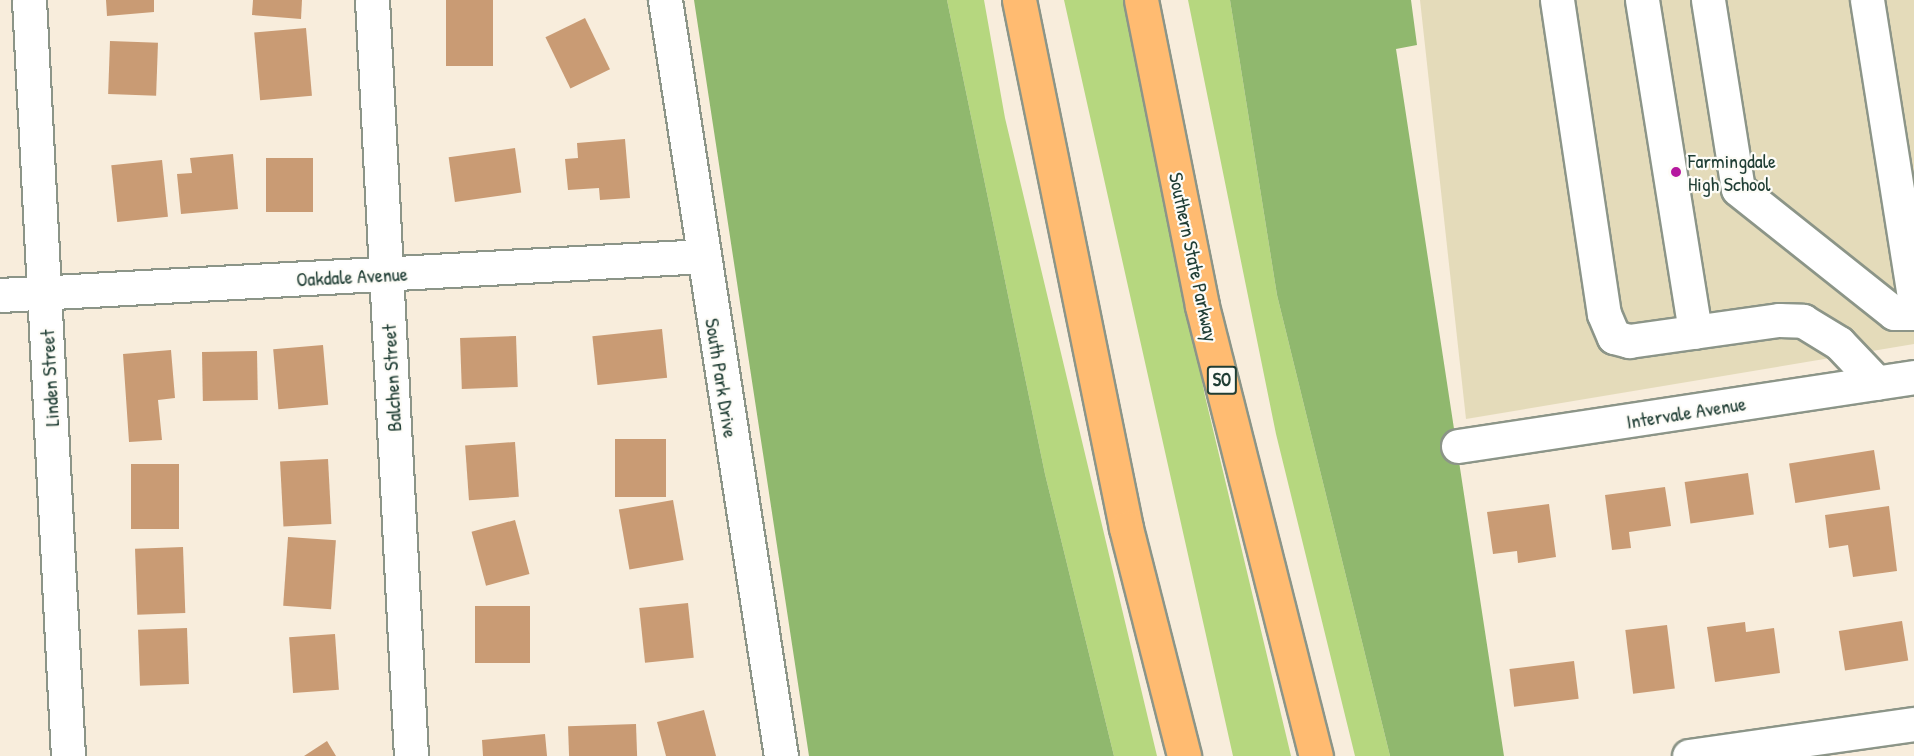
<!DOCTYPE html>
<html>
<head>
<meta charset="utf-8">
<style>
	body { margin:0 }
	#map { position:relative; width:1914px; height:756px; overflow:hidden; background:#f8eddc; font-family:"Patrick Hand",sans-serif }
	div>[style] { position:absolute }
	.built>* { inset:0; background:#e4dbba }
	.green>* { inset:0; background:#b6d77f }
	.forest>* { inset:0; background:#90b86e }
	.building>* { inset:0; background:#c99b74; transform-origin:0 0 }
	.roads { filter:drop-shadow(2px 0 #8c9588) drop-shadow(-2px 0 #8c9588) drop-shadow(0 2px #8c9588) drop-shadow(0 -2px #8c9588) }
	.minor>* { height:33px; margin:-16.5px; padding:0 16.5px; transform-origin:16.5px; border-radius:16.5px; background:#fff }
	.highway>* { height:33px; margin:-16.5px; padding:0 16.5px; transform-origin:16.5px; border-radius:16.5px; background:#ffbb71 }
	.dots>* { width:16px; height:16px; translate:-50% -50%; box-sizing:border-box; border:3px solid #fdfcf7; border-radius:50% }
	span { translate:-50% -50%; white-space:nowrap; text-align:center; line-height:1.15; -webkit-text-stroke:4.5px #fdfcf7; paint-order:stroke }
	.shield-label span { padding:2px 4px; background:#fdfcf7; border:2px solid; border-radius:4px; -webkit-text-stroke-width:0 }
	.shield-label { font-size:18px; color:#1f3d34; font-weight:700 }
	.poi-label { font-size:20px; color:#1f3d34 }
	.left { translate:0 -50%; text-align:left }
	.street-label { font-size:20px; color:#1f3d34 }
</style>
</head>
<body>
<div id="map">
	<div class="built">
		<div style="clip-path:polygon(1420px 0,1914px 0,1914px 344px,1466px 419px)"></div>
	</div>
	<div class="green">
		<div style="clip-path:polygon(947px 0,984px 0,1005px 118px,1157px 756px,1114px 756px,1045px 474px)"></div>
		<div style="clip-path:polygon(1064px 0,1128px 0,1205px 396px,1291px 756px,1233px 756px)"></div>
		<div style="clip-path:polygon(1188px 0,1230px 0,1277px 295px,1390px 756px,1355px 756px,1276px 434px)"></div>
	</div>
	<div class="forest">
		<div style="clip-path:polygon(694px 0,947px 0,1045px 474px,1114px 756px,809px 756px)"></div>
		<div style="clip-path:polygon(1230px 0,1411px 0,1417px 45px,1396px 49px,1504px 756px,1390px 756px,1277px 295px)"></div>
	</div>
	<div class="building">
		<div style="clip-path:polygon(106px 0,154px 0,154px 12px,107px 16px)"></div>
		<div style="clip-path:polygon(253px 0,302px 0,301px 19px,252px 15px)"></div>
		<div style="left:446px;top:0;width:47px;height:66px"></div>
		<div style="left:585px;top:18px;width:57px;height:44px;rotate:64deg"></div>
		<div style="left:306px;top:28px;width:68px;height:52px;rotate:85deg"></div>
		<div style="left:110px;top:41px;width:48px;height:53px;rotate:2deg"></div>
		<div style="clip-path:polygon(625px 139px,630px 198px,600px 200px,599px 188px,568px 190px,565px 159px,578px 158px,577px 143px)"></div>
		<div style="left:515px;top:148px;width:45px;height:67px;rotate:82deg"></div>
		<div style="clip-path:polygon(233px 154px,238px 209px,181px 214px,177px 174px,192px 173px,190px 158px)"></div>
		<div style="left:266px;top:158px;width:47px;height:54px"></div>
		<div style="left:162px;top:160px;width:57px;height:51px;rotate:84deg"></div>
		<div style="left:662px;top:329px;width:49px;height:70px;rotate:84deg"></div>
		<div style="left:516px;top:336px;width:51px;height:56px;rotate:88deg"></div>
		<div style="left:323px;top:345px;width:60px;height:50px;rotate:85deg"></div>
		<div style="clip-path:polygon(171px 350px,175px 398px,158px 400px,162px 440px,129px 442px,123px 354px)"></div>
		<div style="left:257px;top:351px;width:49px;height:55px;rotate:89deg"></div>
		<div style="left:615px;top:439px;width:51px;height:58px"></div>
		<div style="left:515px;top:442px;width:55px;height:50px;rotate:86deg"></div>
		<div style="left:1874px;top:450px;width:40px;height:86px;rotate:81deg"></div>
		<div style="left:328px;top:459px;width:65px;height:48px;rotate:87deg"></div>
		<div style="left:131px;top:464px;width:48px;height:65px"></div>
		<div style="left:1748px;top:473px;width:42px;height:64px;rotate:82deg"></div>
		<div style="clip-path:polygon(1665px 487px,1671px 526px,1629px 532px,1631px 548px,1612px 550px,1605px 495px)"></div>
		<div style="left:673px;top:500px;width:61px;height:55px;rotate:80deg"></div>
		<div style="clip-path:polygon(1549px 504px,1556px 557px,1518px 563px,1517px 551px,1493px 554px,1487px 512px)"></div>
		<div style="clip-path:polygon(1889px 506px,1897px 571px,1853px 577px,1848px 545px,1829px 548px,1825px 515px)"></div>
		<div style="left:515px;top:520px;width:56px;height:45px;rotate:75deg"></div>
		<div style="left:288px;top:537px;width:48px;height:69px;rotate:4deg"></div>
		<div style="left:183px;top:547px;width:66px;height:48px;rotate:88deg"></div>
		<div style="left:688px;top:603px;width:55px;height:49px;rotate:84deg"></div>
		<div style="left:530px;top:606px;width:57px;height:55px;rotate:90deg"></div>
		<div style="left:1902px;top:621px;width:40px;height:64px;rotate:81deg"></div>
		<div style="clip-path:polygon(1745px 622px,1746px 632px,1774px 628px,1780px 673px,1715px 682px,1707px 627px)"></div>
		<div style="left:1667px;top:625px;width:64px;height:42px;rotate:83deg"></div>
		<div style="left:187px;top:628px;width:56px;height:49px;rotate:88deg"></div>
		<div style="left:335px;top:634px;width:56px;height:46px;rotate:86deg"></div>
		<div style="left:1574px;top:661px;width:38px;height:65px;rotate:83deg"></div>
		<div style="clip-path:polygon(704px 710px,716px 756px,666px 756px,657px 722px)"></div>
		<div style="left:636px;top:724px;width:32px;height:68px;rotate:88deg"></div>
		<div style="clip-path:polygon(545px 734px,547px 756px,483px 756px,482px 740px)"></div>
		<div style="clip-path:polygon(327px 741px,336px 756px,304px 756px)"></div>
	</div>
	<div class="roads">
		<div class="minor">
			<div style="left:29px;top:0;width:757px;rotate:87.05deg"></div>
			<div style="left:372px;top:0;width:757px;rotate:87.05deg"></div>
			<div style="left:665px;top:0;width:765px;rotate:81.28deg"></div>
			<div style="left:1557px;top:0;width:317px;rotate:81.5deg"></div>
			<div style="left:1604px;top:314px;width:25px;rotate:67deg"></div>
			<div style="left:1614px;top:337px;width:16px;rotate:15deg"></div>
			<div style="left:1629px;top:341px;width:151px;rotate:-8deg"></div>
			<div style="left:1779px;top:320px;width:24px;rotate:2deg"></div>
			<div style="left:1803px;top:321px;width:42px;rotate:31.4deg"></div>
			<div style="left:1839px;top:343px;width:55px;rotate:46.5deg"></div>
			<div style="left:1642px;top:0;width:336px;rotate:80.9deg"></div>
			<div style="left:1708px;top:0;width:191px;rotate:81deg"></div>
			<div style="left:1738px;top:189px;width:199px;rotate:38.5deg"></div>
			<div style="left:1894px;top:313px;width:20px"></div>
			<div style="left:1867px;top:0;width:300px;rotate:81deg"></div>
			<div style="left:0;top:295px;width:705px;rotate:-3.17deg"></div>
			<div style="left:1458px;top:446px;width:461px;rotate:-8.6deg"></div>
			<div style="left:1689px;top:756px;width:227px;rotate:-8.1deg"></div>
		</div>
		<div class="highway">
			<div style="left:1019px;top:0;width:539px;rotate:78.54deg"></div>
			<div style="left:1126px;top:528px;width:235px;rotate:75.7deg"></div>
			<div style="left:1141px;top:0;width:312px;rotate:78.7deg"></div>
			<div style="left:1202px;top:306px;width:464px;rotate:75.8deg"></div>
		</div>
	</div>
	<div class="dots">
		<div style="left:1676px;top:172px;background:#b5179e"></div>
	</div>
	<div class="shield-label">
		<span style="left:1222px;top:380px">SO</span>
	</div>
	<div class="poi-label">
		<span class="left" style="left:1688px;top:172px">Farmingdale<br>High School</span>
	</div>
	<div class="street-label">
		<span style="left:1194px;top:257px;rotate:78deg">Southern State Parkway</span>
		<span style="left:352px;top:276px;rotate:-3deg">Oakdale Avenue</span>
		<span style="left:49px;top:378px;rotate:-93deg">Linden Street</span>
		<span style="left:391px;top:378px;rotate:-93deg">Balchen Street</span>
		<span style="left:722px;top:378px;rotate:81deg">South Park Drive</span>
		<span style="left:1686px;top:412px;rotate:-9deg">Intervale Avenue</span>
	</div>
</div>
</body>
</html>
